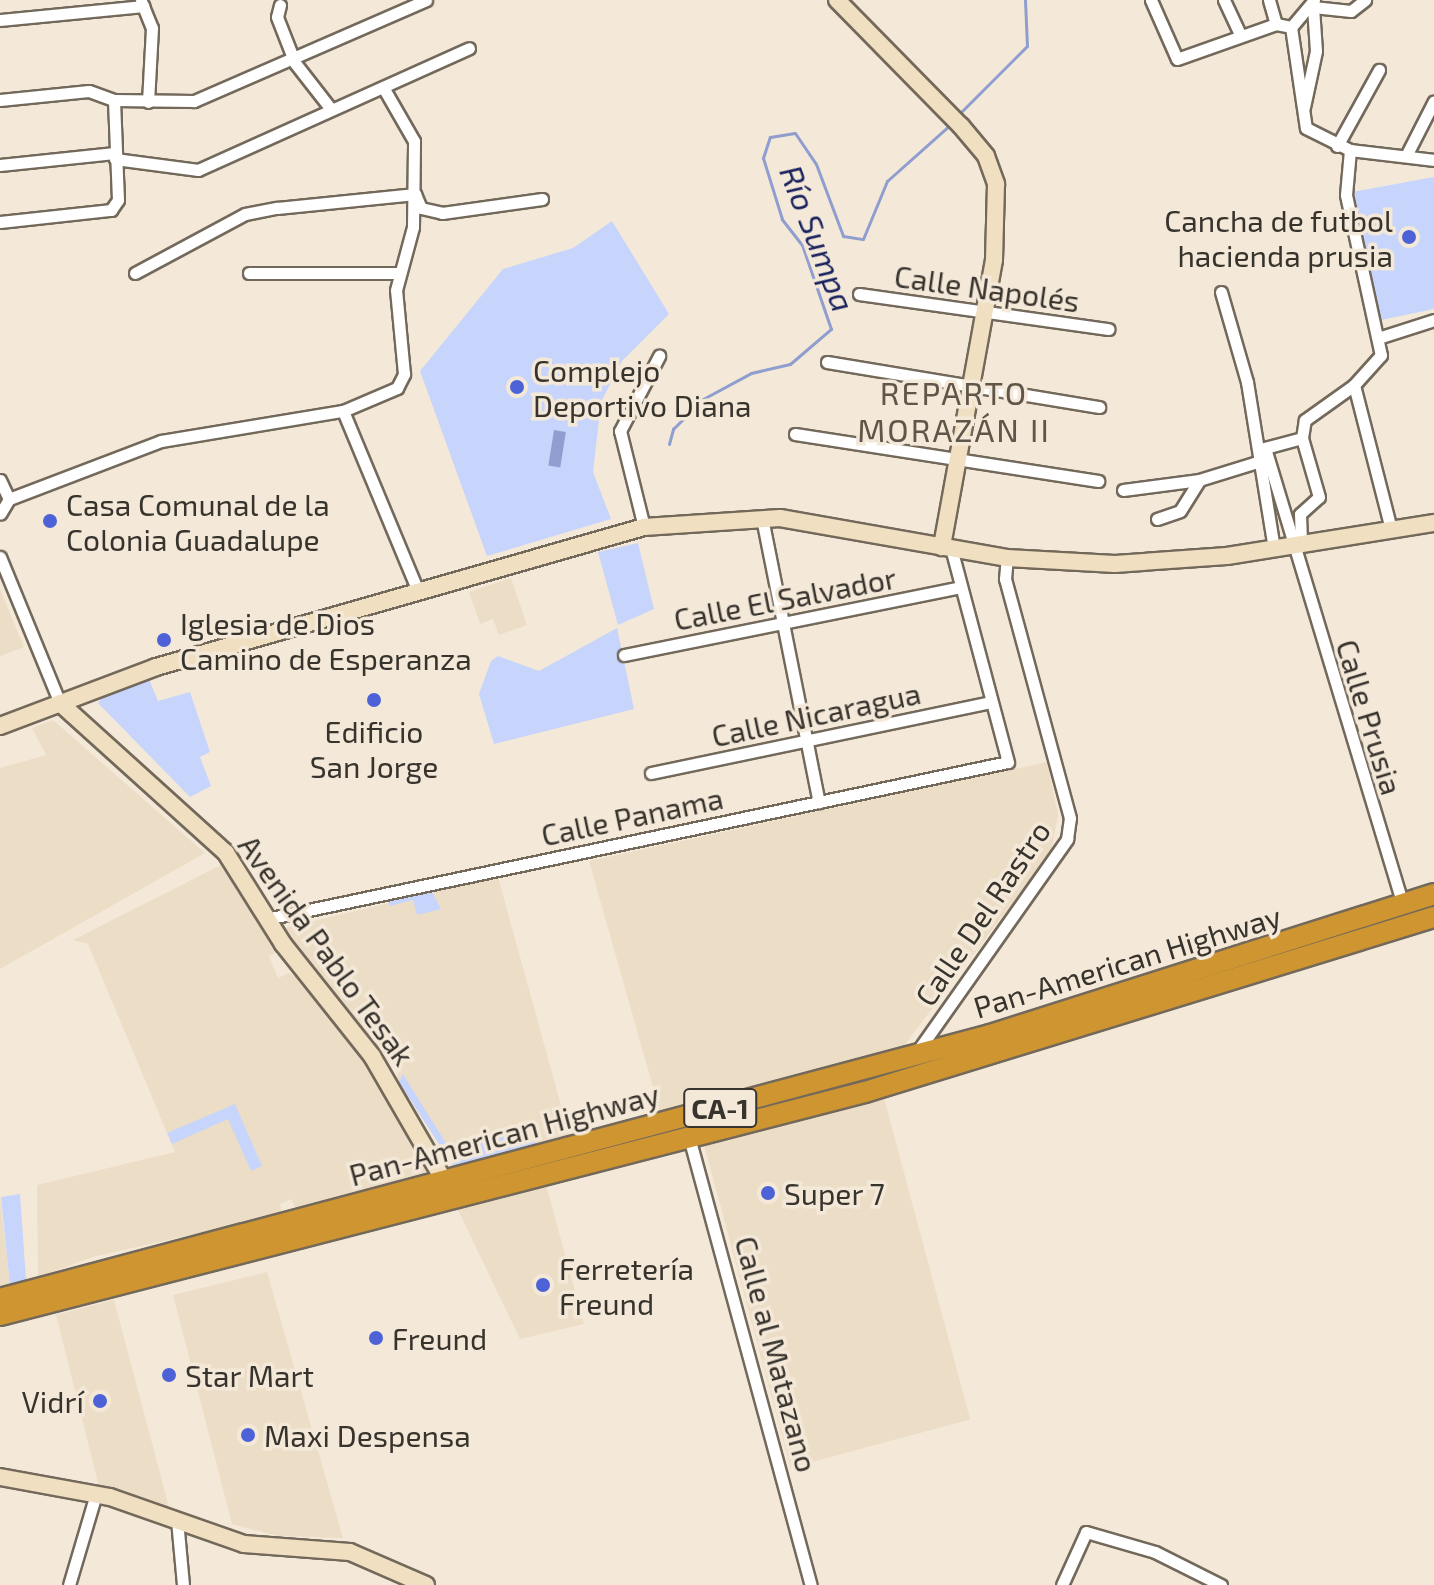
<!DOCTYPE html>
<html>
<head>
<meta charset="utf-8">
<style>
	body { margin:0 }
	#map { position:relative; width:1434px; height:1585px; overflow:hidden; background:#f4e9d9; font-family:"Exo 2",sans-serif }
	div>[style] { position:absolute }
	.built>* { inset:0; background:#ecddc6; transform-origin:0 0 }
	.green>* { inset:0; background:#c7d4fc }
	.water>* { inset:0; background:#8f9ecf; transform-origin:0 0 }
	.stream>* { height:3px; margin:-1.5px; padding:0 1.5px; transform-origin:1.5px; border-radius:1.5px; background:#8f9ecf }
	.roads { filter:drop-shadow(2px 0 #73695b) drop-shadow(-2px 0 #73695b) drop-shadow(0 2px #73695b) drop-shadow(0 -2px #73695b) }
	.street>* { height:11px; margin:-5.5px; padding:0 5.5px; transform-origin:5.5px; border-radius:5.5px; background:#fff }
	.secondary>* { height:16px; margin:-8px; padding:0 8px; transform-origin:8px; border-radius:8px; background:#f0dfc1 }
	.highway>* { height:20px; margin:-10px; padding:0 10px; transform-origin:10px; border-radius:10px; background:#ce9531 }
	.dots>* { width:22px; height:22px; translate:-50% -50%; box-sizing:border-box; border:4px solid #f4e9d9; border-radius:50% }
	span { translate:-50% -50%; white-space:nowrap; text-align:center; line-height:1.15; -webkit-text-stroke:7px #f4e9d9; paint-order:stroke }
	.shield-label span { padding:2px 6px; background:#f4e9d9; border:2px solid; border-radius:6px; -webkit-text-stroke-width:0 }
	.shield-label { font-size:28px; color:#37332d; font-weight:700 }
	.poi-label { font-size:30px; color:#37332d }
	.right { translate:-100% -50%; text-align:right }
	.left { translate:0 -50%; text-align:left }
	.street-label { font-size:30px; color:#37332d }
	.water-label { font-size:32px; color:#19225d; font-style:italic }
	.neighbourhood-label { font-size:32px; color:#5f5548; letter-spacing:2px }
</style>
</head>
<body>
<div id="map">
	<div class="built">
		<div style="clip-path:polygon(511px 578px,527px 625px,499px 635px,493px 619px,480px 624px,469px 592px)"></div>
		<div style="clip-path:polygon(0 589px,24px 647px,0 656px)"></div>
		<div style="clip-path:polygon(53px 720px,205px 853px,0 969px,0 768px,46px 755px,32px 728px)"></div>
		<div style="clip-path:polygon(1047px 762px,1058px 815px,1051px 852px,903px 1047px,660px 1112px,589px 861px)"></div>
		<div style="clip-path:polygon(223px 864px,275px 953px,269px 956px,278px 978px,289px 973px,305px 982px,342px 1028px,432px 1174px,296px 1209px,291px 1199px,280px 1204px,282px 1214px,93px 1257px,38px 1277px,37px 1185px,175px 1152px,88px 944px,73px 940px)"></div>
		<div style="clip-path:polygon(498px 877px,570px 1138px,453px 1166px,399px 1082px,395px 1061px,389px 1064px,284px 928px)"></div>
		<div style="left:883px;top:1094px;width:337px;height:186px;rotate:75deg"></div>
		<div style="clip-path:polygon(545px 1181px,584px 1324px,520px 1339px,455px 1204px)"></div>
		<div style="clip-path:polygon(0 1196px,10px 1285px,0 1287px)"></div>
		<div style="clip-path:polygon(267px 1272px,343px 1538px,277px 1536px,232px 1524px,173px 1295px)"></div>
		<div style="clip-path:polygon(114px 1300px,169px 1507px,99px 1487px,56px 1315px)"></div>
	</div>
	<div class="green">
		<div style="clip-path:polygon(1434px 177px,1434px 309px,1376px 321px,1352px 192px)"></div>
		<div style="clip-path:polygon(612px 221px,669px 314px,622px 361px,601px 402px,593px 472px,611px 519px,487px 556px,420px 371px,503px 269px,573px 248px)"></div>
		<div style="clip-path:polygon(638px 543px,654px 609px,618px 625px,598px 552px)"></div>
		<div style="clip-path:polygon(617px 628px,634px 709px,494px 744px,479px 694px,491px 661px,498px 656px,539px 671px)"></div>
		<div style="clip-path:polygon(149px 679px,158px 701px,190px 692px,210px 752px,200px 757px,211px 786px,190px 797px,98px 703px,106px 693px)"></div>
		<div style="clip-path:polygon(431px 890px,441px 909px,417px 915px,413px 900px,390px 906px,388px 900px)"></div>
		<div style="clip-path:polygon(403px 1074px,449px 1148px,516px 1132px,541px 1146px,453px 1166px,399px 1082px)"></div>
		<div style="clip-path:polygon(235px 1104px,262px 1166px,251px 1171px,228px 1119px,172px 1144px,167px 1133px)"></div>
		<div style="clip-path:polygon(20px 1194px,26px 1280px,10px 1285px,1px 1197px)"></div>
	</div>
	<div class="water">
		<div style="left:554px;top:430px;width:12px;height:36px;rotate:9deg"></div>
	</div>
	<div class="stream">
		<div style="left:959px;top:114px;width:96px;rotate:-45deg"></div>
		<div style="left:1027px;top:46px;width:46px;rotate:-92.5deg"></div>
		<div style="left:669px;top:444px;width:16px;rotate:-75deg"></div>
		<div style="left:673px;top:429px;width:42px;rotate:-45deg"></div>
		<div style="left:703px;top:399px;width:55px;rotate:-28.4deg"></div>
		<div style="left:751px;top:373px;width:40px;rotate:-13deg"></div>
		<div style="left:790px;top:364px;width:54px;rotate:-40.5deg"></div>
		<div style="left:831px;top:329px;width:89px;rotate:-109deg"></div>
		<div style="left:802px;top:245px;width:33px;rotate:-128deg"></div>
		<div style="left:782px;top:219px;width:64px;rotate:-107.3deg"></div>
		<div style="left:763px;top:158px;width:22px;rotate:-72deg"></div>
		<div style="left:770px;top:137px;width:25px;rotate:-9deg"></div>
		<div style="left:795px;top:133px;width:37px;rotate:56deg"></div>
		<div style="left:816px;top:164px;width:77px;rotate:69.4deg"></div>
		<div style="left:843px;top:236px;width:20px;rotate:9deg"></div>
		<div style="left:863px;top:239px;width:63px;rotate:-67.5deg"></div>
		<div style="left:887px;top:181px;width:87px;rotate:-41.7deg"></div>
	</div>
	<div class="roads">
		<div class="street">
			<div style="left:1151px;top:0;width:64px;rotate:66.2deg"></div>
			<div style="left:1177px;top:59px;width:105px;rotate:-19.5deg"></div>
			<div style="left:1276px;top:24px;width:15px;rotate:11deg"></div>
			<div style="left:1224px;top:0;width:38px;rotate:65deg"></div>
			<div style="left:1269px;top:0;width:25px;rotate:74deg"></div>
			<div style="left:1314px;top:0;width:35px;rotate:130deg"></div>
			<div style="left:1291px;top:27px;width:102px;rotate:81.6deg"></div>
			<div style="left:1306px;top:128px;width:49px;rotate:26.6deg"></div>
			<div style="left:1350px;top:150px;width:85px;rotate:6.8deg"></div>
			<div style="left:141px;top:1px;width:29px;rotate:68deg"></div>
			<div style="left:152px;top:28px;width:74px;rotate:93.1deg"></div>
			<div style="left:280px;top:5px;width:12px;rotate:104deg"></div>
			<div style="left:277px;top:17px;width:49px;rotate:68.6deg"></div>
			<div style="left:295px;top:63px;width:57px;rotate:52.1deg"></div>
			<div style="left:0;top:20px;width:144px;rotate:-5.6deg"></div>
			<div style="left:0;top:100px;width:89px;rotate:-5.8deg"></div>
			<div style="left:89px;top:91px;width:27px;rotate:20deg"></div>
			<div style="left:114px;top:100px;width:80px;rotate:0.7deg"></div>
			<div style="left:194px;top:101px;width:253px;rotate:-23.5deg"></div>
			<div style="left:1304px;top:107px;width:57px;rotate:-77.9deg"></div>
			<div style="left:1316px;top:51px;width:44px;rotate:-93.9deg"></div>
			<div style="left:1313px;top:7px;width:38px;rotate:6deg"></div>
			<div style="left:1351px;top:11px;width:18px;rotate:-38deg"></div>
			<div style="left:1337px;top:146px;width:87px;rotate:-61.1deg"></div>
			<div style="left:1350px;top:150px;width:45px;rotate:95.1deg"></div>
			<div style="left:1346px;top:195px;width:164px;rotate:77.7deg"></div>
			<div style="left:1381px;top:355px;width:40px;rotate:132deg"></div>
			<div style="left:1354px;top:385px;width:149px;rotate:75.6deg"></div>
			<div style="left:1407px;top:154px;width:59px;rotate:-63deg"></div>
			<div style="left:115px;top:159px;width:84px;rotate:7.5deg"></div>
			<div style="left:198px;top:170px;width:297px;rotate:-24.2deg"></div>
			<div style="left:0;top:165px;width:115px;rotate:-6deg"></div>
			<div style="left:0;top:222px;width:112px;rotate:-6.2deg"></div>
			<div style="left:111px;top:210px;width:12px;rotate:-55deg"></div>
			<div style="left:118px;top:200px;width:100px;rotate:-92.3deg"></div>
			<div style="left:135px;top:273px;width:125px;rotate:-28.2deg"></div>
			<div style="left:245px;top:214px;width:33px;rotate:-11deg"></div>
			<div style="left:277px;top:208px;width:139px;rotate:-5.8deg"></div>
			<div style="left:415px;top:194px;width:15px;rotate:67deg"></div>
			<div style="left:421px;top:208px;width:22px;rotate:13deg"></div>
			<div style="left:442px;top:213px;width:101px;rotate:-8deg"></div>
			<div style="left:249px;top:273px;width:151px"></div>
			<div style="left:1221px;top:292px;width:94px;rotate:73.9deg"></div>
			<div style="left:1247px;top:382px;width:168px;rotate:80.8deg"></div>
			<div style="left:859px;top:294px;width:252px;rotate:8deg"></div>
			<div style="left:1378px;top:338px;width:59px;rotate:-17.8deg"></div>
			<div style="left:827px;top:362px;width:276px;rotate:9.4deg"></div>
			<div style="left:343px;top:411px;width:195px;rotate:67.4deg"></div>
			<div style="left:795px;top:434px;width:307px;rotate:8.8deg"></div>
			<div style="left:1302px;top:438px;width:38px;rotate:165deg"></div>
			<div style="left:1265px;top:448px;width:477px;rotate:73.2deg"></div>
			<div style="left:0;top:480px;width:21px;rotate:65deg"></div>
			<div style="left:9px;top:499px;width:17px;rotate:121deg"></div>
			<div style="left:1123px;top:490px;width:77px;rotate:-7.5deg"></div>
			<div style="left:9px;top:499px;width:163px;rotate:-20.9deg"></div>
			<div style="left:161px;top:441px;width:184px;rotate:-9.4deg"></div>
			<div style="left:343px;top:411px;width:59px;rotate:-23.1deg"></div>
			<div style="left:397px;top:388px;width:16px;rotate:-63deg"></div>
			<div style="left:404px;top:374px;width:84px;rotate:-95.4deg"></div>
			<div style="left:396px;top:290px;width:65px;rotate:-74.9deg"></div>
			<div style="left:413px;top:227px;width:86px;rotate:-89.3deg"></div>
			<div style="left:414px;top:141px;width:62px;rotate:-119.9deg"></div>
			<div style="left:762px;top:518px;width:290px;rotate:78.7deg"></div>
			<div style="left:1157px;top:519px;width:24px;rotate:-19deg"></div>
			<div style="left:1180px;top:511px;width:36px;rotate:-58deg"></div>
			<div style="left:1199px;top:480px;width:61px;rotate:-17.2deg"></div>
			<div style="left:644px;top:527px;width:99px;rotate:-104deg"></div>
			<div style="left:620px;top:431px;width:85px;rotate:-62.5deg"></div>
			<div style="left:1301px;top:542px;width:28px;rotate:-92deg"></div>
			<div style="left:1300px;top:514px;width:25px;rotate:-42deg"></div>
			<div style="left:1319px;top:497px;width:61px;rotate:-106.1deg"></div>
			<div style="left:1302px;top:438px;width:18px;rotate:-81deg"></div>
			<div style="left:1305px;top:420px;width:60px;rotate:-35.5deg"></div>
			<div style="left:0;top:557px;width:158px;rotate:67.7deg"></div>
			<div style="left:624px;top:655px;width:339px;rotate:-11.4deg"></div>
			<div style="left:651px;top:773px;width:346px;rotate:-11.8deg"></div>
			<div style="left:266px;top:919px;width:758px;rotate:-11.95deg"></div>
			<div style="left:1008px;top:762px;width:221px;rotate:-104.9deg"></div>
			<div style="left:917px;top:1052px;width:261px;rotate:-54.8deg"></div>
			<div style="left:1067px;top:839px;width:21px;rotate:-82deg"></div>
			<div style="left:1070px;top:818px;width:248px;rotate:-105.2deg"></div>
			<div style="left:1005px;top:579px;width:21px;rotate:-85deg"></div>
			<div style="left:689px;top:1137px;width:464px;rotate:74.8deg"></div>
			<div style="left:177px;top:1520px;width:65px;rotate:84.7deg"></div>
			<div style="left:69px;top:1585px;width:95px;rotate:-73.5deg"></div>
			<div style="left:1062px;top:1585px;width:58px;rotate:-65.6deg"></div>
			<div style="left:1086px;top:1532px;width:72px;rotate:16.2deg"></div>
			<div style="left:1155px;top:1552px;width:74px;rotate:26.6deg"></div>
		</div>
		<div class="secondary">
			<div style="left:837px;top:0;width:177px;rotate:45.5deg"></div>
			<div style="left:961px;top:126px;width:39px;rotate:50deg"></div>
			<div style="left:986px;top:156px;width:30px;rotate:70deg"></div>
			<div style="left:996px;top:184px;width:76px;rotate:91.5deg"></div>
			<div style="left:994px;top:260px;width:292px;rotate:100.3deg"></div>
			<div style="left:60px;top:703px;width:224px;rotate:42.1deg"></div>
			<div style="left:226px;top:853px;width:107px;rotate:57.9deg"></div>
			<div style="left:283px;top:944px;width:143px;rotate:51.5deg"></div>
			<div style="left:372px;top:1056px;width:156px;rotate:60deg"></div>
			<div style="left:0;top:726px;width:167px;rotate:-20.7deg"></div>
			<div style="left:156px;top:667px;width:508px;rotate:-16.01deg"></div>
			<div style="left:644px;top:527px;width:136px;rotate:-3.8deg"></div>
			<div style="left:780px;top:518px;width:230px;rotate:10deg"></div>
			<div style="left:1007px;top:558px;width:108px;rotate:3.2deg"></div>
			<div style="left:1115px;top:564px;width:112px;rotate:-4.1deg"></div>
			<div style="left:1227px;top:556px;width:210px;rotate:-9.1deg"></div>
			<div style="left:0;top:1477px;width:112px;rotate:10.3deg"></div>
			<div style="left:110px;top:1497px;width:142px;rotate:19.3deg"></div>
			<div style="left:244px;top:1544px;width:106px;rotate:4.3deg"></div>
			<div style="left:350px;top:1552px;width:83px;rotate:23.5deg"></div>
		</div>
		<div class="highway">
			<div style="left:0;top:1299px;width:1025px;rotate:-14.93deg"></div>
			<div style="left:990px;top:1035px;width:466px;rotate:-17.6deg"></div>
			<div style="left:0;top:1315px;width:893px;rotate:-14.46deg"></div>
			<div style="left:865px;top:1092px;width:595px;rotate:-17.1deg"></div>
		</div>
	</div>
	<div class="dots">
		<div style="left:1409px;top:237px;background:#4d62d7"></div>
		<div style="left:517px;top:387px;background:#4d62d7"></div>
		<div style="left:50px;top:521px;background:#4d62d7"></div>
		<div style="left:164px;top:640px;background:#4d62d7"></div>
		<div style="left:374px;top:700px;background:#4d62d7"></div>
		<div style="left:768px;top:1193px;background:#4d62d7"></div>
		<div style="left:543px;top:1285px;background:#4d62d7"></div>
		<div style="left:376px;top:1338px;background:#4d62d7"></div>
		<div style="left:169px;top:1375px;background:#4d62d7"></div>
		<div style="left:100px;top:1401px;background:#4d62d7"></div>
		<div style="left:248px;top:1435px;background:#4d62d7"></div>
	</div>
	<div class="shield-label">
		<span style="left:720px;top:1108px">CA-1</span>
	</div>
	<div class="poi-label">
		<span class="right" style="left:1393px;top:237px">Cancha de futbol<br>hacienda prusia</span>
		<span class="left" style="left:533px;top:387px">Complejo<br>Deportivo Diana</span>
		<span class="left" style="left:66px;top:521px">Casa Comunal de la<br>Colonia Guadalupe</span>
		<span class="left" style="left:180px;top:640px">Iglesia de Dios<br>Camino de Esperanza</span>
		<span style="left:374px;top:748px">Edificio<br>San Jorge</span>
		<span class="left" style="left:784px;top:1193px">Super 7</span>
		<span class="left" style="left:559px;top:1285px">Ferretería<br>Freund</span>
		<span class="left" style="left:392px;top:1338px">Freund</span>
		<span class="left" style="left:185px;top:1375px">Star Mart</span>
		<span class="right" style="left:84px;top:1401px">Vidrí</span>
		<span class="left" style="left:264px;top:1435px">Maxi Despensa</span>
	</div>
	<div class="street-label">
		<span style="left:987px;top:288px;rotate:8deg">Calle Napolés</span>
		<span style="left:785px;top:598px;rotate:-11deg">Calle El Salvador</span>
		<span style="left:816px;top:714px;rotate:-12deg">Calle Nicaragua</span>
		<span style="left:1370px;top:717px;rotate:73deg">Calle Prusia</span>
		<span style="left:632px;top:816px;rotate:-12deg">Calle Panama</span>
		<span style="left:982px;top:913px;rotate:-56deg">Calle Del Rastro</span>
		<span style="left:327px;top:950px;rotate:54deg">Avenida Pablo Tesak</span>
		<span style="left:1127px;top:961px;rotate:-17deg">Pan-American Highway</span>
		<span style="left:504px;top:1134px;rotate:-15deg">Pan-American Highway</span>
		<span style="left:777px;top:1354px;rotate:75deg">Calle al Matazano</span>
	</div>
	<div class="water-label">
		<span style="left:818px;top:238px;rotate:69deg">Río Sumpa</span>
	</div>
	<div class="neighbourhood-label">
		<span style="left:954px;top:411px">REPARTO<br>MORAZÁN II</span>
	</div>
</div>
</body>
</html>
